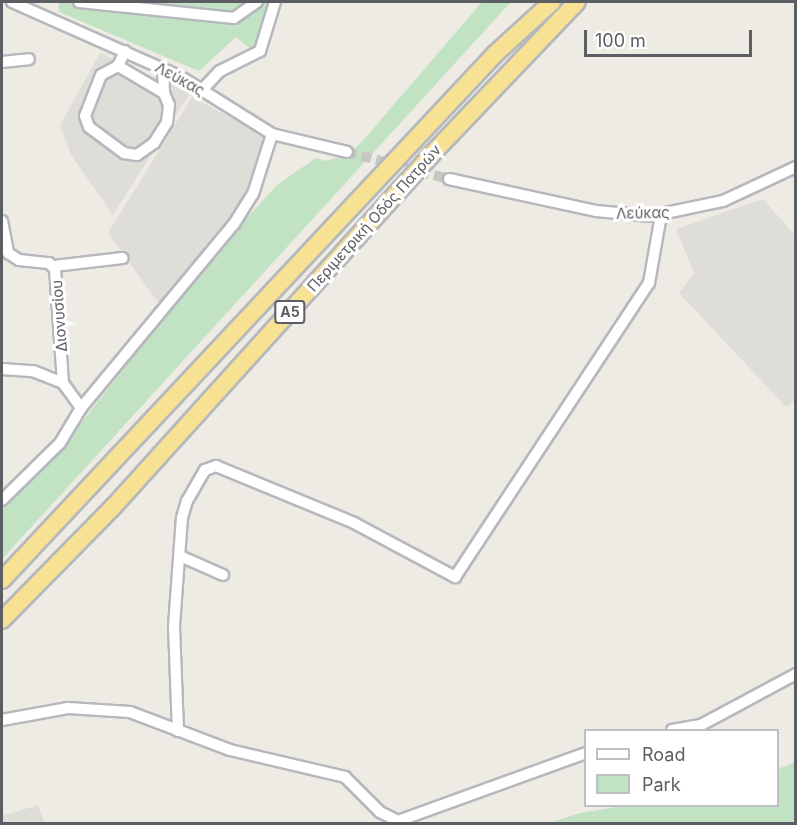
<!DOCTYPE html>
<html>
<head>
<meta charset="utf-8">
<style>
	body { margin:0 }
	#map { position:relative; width:797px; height:825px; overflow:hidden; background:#edebe3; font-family:Inter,sans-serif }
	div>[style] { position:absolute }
	.industrial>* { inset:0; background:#dfddd8 }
	.green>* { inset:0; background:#c1e3c3 }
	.minor-tunnel>* { height:10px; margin-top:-5px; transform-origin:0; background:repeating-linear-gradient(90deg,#c8c8c3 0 10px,transparent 0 15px) }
	.roads { filter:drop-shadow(2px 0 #b6b8bd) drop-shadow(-2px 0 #b6b8bd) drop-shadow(0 2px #b6b8bd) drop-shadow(0 -2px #b6b8bd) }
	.minor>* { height:10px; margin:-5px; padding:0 5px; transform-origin:5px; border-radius:5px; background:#fff }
	.highway>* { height:16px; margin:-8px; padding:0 8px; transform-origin:8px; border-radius:8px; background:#f6e292 }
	span { translate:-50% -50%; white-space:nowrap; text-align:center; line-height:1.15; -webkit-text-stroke:6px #fff; paint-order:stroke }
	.shield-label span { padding:2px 4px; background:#fff; border:2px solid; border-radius:4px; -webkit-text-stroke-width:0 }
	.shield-label { font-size:14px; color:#5b5e63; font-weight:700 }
	.street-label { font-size:15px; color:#5b5e63 }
	.frame { position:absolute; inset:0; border:3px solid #5b5e63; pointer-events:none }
	.legend { position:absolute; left:584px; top:729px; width:195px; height:78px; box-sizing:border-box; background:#fff; border:2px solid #bdbfc1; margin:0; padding:8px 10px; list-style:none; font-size:18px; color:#5b5e63 }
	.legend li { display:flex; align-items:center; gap:12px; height:30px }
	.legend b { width:30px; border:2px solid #bdbfc1 }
	.scale { position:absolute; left:584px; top:30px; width:168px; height:27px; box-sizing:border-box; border:3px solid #5b5e63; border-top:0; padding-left:8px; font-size:18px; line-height:21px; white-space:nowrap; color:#5b5e63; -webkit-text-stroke:4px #fff; paint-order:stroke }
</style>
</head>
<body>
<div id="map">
	<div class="industrial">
		<div style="clip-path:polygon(100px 53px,190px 93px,113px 215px,71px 155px,60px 125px)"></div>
		<div style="clip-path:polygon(192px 97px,267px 137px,251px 182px,216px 241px,162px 308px,108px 233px)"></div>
		<div style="clip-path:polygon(763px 199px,795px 235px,795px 400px,786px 407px,679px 293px,694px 273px,676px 229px)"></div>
		<div style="clip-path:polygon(38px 805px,45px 823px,2px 823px,2px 816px)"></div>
	</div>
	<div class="green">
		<div style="clip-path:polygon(59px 2px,269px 2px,256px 46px,252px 50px,236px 37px,199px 71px,59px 12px)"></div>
		<div style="clip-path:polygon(482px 2px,511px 2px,2px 559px,2px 506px,54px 457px,222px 245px,277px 185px,316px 158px,325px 161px,346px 155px,360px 144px)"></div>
		<div style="clip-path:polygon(795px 762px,795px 823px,549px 823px,580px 813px,623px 806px,778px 806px,778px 769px)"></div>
	</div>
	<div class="minor-tunnel">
		<div style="left:347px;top:152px;width:106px;rotate:14.8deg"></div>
	</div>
	<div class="roads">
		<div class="minor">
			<div style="left:12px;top:2px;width:185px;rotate:23.9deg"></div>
			<div style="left:181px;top:77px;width:107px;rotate:32.1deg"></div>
			<div style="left:272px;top:134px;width:77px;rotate:13.5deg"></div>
			<div style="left:79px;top:2px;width:156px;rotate:5.9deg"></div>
			<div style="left:234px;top:18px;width:28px;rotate:-35deg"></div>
			<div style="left:125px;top:51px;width:17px;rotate:115deg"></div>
			<div style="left:118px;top:66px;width:19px;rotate:152deg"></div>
			<div style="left:101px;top:75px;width:44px;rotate:111.3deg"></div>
			<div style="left:85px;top:116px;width:12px;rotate:70deg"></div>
			<div style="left:89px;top:127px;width:44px;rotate:36.6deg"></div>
			<div style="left:124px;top:153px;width:13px;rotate:9deg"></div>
			<div style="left:137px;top:155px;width:21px;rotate:-35deg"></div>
			<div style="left:154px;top:143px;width:25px;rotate:-58deg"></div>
			<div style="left:167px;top:122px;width:17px;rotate:-83deg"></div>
			<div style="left:169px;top:105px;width:13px;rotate:-113deg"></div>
			<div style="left:164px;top:93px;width:24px;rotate:-92deg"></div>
			<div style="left:2px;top:62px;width:27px;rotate:-6deg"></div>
			<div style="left:118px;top:66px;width:53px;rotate:30.4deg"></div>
			<div style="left:202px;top:90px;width:26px;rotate:-47deg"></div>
			<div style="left:220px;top:71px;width:45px;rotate:-26.6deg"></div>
			<div style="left:260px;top:51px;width:51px;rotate:-73deg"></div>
			<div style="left:449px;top:179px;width:150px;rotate:12.3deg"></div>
			<div style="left:596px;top:211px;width:55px;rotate:5.2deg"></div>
			<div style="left:651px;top:216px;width:74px;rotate:-11.8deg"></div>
			<div style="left:723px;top:201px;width:81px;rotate:-25deg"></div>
			<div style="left:2px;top:221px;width:33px;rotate:79deg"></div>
			<div style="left:8px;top:253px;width:13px;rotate:32deg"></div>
			<div style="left:19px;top:260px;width:30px;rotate:6deg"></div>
			<div style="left:49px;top:263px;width:8px;rotate:45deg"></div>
			<div style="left:55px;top:269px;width:114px;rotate:86deg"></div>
			<div style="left:63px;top:383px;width:31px;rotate:54deg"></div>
			<div style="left:54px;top:266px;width:69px;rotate:-6.6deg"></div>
			<div style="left:2px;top:369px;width:31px;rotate:4deg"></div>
			<div style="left:33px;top:371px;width:32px;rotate:22deg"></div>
			<div style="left:2px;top:500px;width:81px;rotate:-44.5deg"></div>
			<div style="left:60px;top:443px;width:41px;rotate:-59deg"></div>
			<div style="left:81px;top:408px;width:239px;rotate:-50.3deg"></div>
			<div style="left:234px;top:224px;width:36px;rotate:-58deg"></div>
			<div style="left:253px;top:194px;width:63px;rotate:-72.4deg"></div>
			<div style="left:180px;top:556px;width:47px;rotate:23.8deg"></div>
			<div style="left:2px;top:720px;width:67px;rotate:-10.3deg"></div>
			<div style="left:68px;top:708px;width:62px;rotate:3.7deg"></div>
			<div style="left:130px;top:712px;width:107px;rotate:20.8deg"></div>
			<div style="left:230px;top:750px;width:118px;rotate:13.2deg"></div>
			<div style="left:345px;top:777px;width:49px;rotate:45deg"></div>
			<div style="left:380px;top:812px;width:20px;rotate:27deg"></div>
			<div style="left:398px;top:821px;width:200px;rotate:-19.9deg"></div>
			<div style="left:672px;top:730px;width:29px;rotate:-10deg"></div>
			<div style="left:701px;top:725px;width:108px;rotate:-28.2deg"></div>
			<div style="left:178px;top:731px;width:105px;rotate:-92.2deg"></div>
			<div style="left:174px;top:626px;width:108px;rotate:-85.8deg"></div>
			<div style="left:182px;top:518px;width:18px;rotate:-74deg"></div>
			<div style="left:187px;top:501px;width:36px;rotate:-60deg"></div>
			<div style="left:205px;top:470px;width:12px;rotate:-20deg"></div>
			<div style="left:216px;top:466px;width:149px;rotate:22.4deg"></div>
			<div style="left:354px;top:523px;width:115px;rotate:28.1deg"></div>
			<div style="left:455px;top:577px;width:352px;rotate:-56.6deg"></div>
			<div style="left:649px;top:283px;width:69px;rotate:-80deg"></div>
		</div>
		<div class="highway">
			<div style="left:2px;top:580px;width:721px;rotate:-46.85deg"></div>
			<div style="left:495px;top:54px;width:77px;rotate:-42.4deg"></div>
			<div style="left:2px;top:620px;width:160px;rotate:-45.5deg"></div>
			<div style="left:114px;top:506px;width:474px;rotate:-47.9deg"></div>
			<div style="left:432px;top:154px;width:210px;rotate:-46.4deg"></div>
		</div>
	</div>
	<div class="shield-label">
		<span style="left:290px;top:312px">Α5</span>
	</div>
	<div class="street-label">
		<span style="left:180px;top:79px;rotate:29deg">Λεύκας</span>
		<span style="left:643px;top:213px;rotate:-1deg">Λεύκας</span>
		<span style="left:374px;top:218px;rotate:-48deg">Περιμετρική Οδός Πατρών</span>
		<span style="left:59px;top:316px;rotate:-94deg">Διονυσίου</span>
	</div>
	<div class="frame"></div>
	<ul class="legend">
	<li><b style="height:8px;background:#fff"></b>Road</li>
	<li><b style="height:16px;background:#c1e3c3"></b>Park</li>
	</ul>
	<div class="scale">100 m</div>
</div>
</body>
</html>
